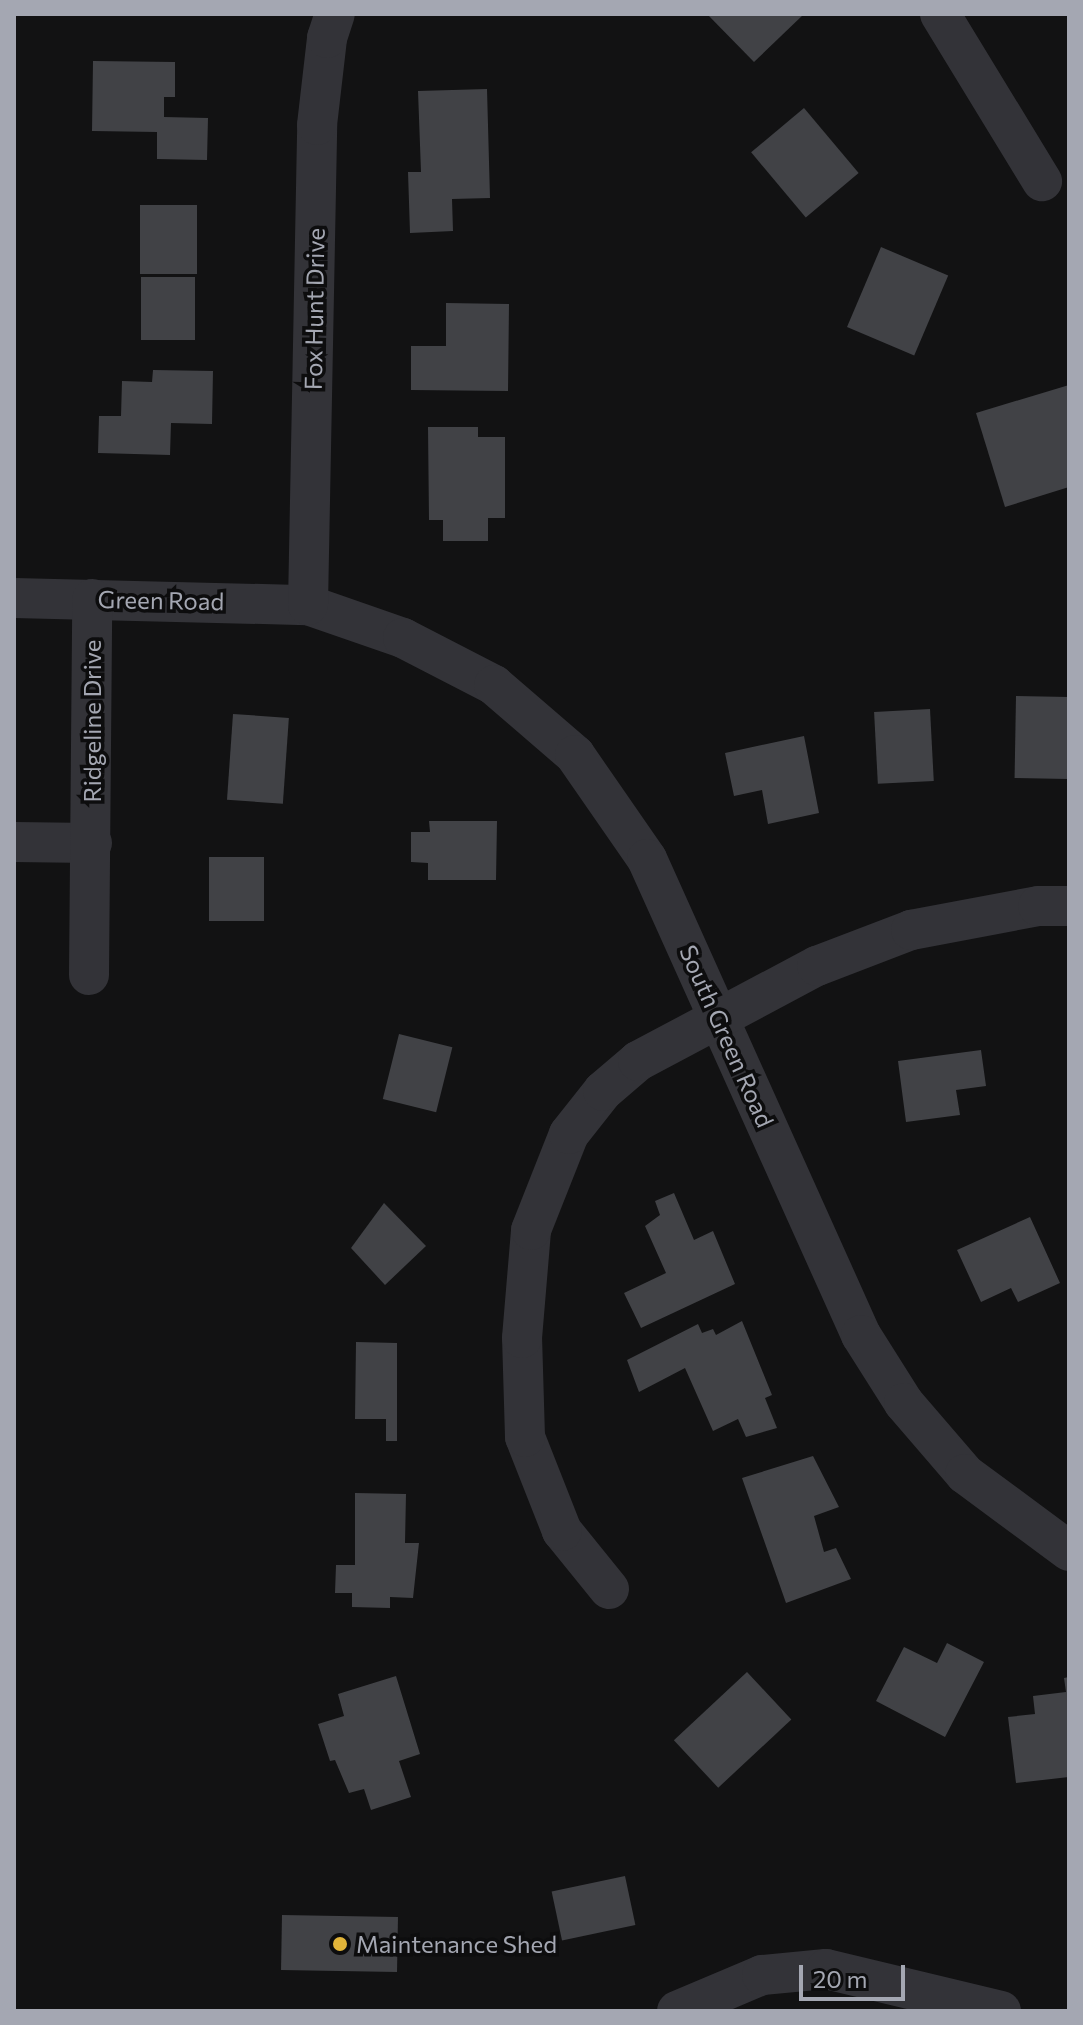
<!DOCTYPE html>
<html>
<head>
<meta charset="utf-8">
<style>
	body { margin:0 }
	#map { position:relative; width:1083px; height:2025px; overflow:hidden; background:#121213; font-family:Commissioner,sans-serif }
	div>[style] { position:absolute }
	.building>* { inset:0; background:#414246; transform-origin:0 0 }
	.minor>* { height:40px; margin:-20px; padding:0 20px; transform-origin:20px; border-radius:20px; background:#333338 }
	.dots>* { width:22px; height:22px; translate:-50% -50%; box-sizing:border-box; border:4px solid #0d0d0e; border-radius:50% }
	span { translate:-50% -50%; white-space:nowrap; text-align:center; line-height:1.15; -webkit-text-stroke:7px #0d0d0e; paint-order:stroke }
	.street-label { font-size:24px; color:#a4a7b2 }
	.poi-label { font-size:24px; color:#a4a7b2 }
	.left { translate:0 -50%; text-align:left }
	.frame { position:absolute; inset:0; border:16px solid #a4a7b2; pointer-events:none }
	.scale { position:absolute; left:799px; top:1965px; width:106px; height:36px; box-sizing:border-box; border:4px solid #a4a7b2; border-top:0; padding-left:10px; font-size:24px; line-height:28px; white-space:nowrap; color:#a4a7b2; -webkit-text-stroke:6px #0d0d0e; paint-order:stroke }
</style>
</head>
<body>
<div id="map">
	<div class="building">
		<div style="clip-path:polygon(707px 14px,804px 14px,754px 62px)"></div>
		<div style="clip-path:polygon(93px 61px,175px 62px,175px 97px,164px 97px,164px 117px,208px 118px,207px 160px,157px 159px,157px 132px,92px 131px)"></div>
		<div style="clip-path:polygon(487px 89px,490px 198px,452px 199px,453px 231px,410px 233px,408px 172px,421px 172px,418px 91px)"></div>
		<div style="left:804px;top:108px;width:85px;height:69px;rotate:50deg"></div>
		<div style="left:140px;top:205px;width:57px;height:69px"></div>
		<div style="left:881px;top:247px;width:73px;height:87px;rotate:23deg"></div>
		<div style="left:141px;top:277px;width:54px;height:63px"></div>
		<div style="clip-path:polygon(446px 303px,509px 304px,508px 391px,411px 390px,411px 346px,446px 346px)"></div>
		<div style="clip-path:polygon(153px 370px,213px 371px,212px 424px,171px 423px,170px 455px,98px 453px,99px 416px,121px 416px,122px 381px,152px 382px)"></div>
		<div style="clip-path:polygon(1069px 385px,1069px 487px,1005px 507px,976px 413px)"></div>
		<div style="clip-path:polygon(428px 427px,478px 427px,478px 437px,505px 437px,505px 518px,488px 518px,488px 541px,443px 541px,443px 520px,429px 520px)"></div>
		<div style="left:1016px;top:696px;width:53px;height:82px;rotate:1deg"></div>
		<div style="left:930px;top:709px;width:72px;height:56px;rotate:87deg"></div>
		<div style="left:233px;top:714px;width:56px;height:86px;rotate:4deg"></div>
		<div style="clip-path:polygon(804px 736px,819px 813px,768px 824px,762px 790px,734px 796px,725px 753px)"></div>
		<div style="clip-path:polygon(429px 821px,497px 821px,496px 880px,428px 880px,428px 863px,411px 862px,411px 832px,430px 832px)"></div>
		<div style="left:209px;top:857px;width:55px;height:64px"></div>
		<div style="left:399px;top:1034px;width:55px;height:67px;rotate:14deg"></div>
		<div style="clip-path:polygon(981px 1050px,986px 1086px,956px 1090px,960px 1115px,906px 1122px,898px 1061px)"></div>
		<div style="clip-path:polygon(674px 1193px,694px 1240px,713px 1231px,735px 1284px,641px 1328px,624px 1293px,666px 1273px,645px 1226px,660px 1215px,655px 1201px)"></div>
		<div style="clip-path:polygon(384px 1203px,426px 1246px,385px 1285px,351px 1248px)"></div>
		<div style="clip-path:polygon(1030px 1217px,1060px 1283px,1018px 1302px,1011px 1288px,981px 1302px,957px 1250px)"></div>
		<div style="clip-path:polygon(742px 1321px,772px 1395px,765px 1398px,777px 1428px,746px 1437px,738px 1419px,713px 1431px,685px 1368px,639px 1392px,627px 1360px,698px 1324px,702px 1333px,713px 1329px,716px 1335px)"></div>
		<div style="clip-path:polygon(356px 1342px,397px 1343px,397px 1441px,386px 1441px,386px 1419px,355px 1419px)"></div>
		<div style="clip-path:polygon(813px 1456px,839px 1507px,814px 1516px,824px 1552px,836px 1548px,851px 1579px,786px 1603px,742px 1478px)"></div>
		<div style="clip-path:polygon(355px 1493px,406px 1494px,405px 1543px,419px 1543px,413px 1598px,390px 1597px,390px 1608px,352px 1607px,352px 1593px,335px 1593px,336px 1565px,355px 1565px)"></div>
		<div style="clip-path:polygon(947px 1643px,984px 1662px,945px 1737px,876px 1701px,904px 1647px,937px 1663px)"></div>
		<div style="left:747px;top:1672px;width:65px;height:100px;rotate:47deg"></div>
		<div style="clip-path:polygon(396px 1676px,420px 1754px,399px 1761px,411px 1797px,371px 1810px,364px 1789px,349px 1793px,335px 1760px,330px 1761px,318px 1724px,344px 1716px,338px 1694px)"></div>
		<div style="clip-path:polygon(1069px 1677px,1069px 1777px,1016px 1783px,1008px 1717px,1035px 1714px,1033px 1696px,1066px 1692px,1064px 1678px)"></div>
		<div style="left:625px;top:1876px;width:50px;height:75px;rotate:78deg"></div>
		<div style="left:282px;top:1915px;width:116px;height:55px;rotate:1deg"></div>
	</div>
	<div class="minor">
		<div style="left:940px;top:14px;width:196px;rotate:58.6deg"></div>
		<div style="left:14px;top:598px;width:294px;rotate:1.4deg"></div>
		<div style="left:308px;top:605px;width:101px;rotate:19.2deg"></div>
		<div style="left:403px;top:638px;width:102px;rotate:27.3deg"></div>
		<div style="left:494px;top:685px;width:107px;rotate:40.8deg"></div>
		<div style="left:575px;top:755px;width:126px;rotate:55.3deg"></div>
		<div style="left:647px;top:859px;width:522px;rotate:65.79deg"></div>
		<div style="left:861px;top:1335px;width:80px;rotate:57.7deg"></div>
		<div style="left:904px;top:1403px;width:94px;rotate:49.3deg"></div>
		<div style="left:965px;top:1474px;width:129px;rotate:36.5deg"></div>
		<div style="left:308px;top:605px;width:480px;rotate:-88.9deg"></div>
		<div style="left:317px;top:125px;width:88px;rotate:-83.4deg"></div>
		<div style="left:327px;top:38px;width:25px;rotate:-72deg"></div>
		<div style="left:14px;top:842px;width:78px;rotate:0.7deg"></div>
		<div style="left:89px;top:975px;width:376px;rotate:-89.5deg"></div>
		<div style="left:609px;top:1589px;width:75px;rotate:-129deg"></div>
		<div style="left:562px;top:1531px;width:101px;rotate:-111.5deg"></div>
		<div style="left:525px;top:1437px;width:99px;rotate:-91.7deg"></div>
		<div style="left:522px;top:1338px;width:108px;rotate:-85.2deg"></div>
		<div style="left:531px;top:1230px;width:103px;rotate:-68.4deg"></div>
		<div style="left:569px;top:1134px;width:55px;rotate:-51.7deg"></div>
		<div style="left:603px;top:1091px;width:46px;rotate:-40.6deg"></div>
		<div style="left:638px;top:1061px;width:203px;rotate:-28deg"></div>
		<div style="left:817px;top:966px;width:101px;rotate:-21deg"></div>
		<div style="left:911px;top:930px;width:129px;rotate:-10.7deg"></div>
		<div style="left:1038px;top:906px;width:31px"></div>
		<div style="left:677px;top:2011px;width:92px;rotate:-23deg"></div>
		<div style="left:762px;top:1975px;width:64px;rotate:-5.4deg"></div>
		<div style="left:826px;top:1969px;width:180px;rotate:13.5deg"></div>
	</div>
	<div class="dots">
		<div style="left:340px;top:1944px;background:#e2b53a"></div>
	</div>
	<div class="street-label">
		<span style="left:314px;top:309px;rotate:-89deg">Fox Hunt Drive</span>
		<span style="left:161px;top:600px;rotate:1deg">Green Road</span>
		<span style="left:92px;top:721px;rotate:-90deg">Ridgeline Drive</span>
		<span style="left:727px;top:1036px;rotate:66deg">South Green Road</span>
	</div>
	<div class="poi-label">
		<span class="left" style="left:356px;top:1944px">Maintenance Shed</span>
	</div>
	<div class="frame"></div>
	<div class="scale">20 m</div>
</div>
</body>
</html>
